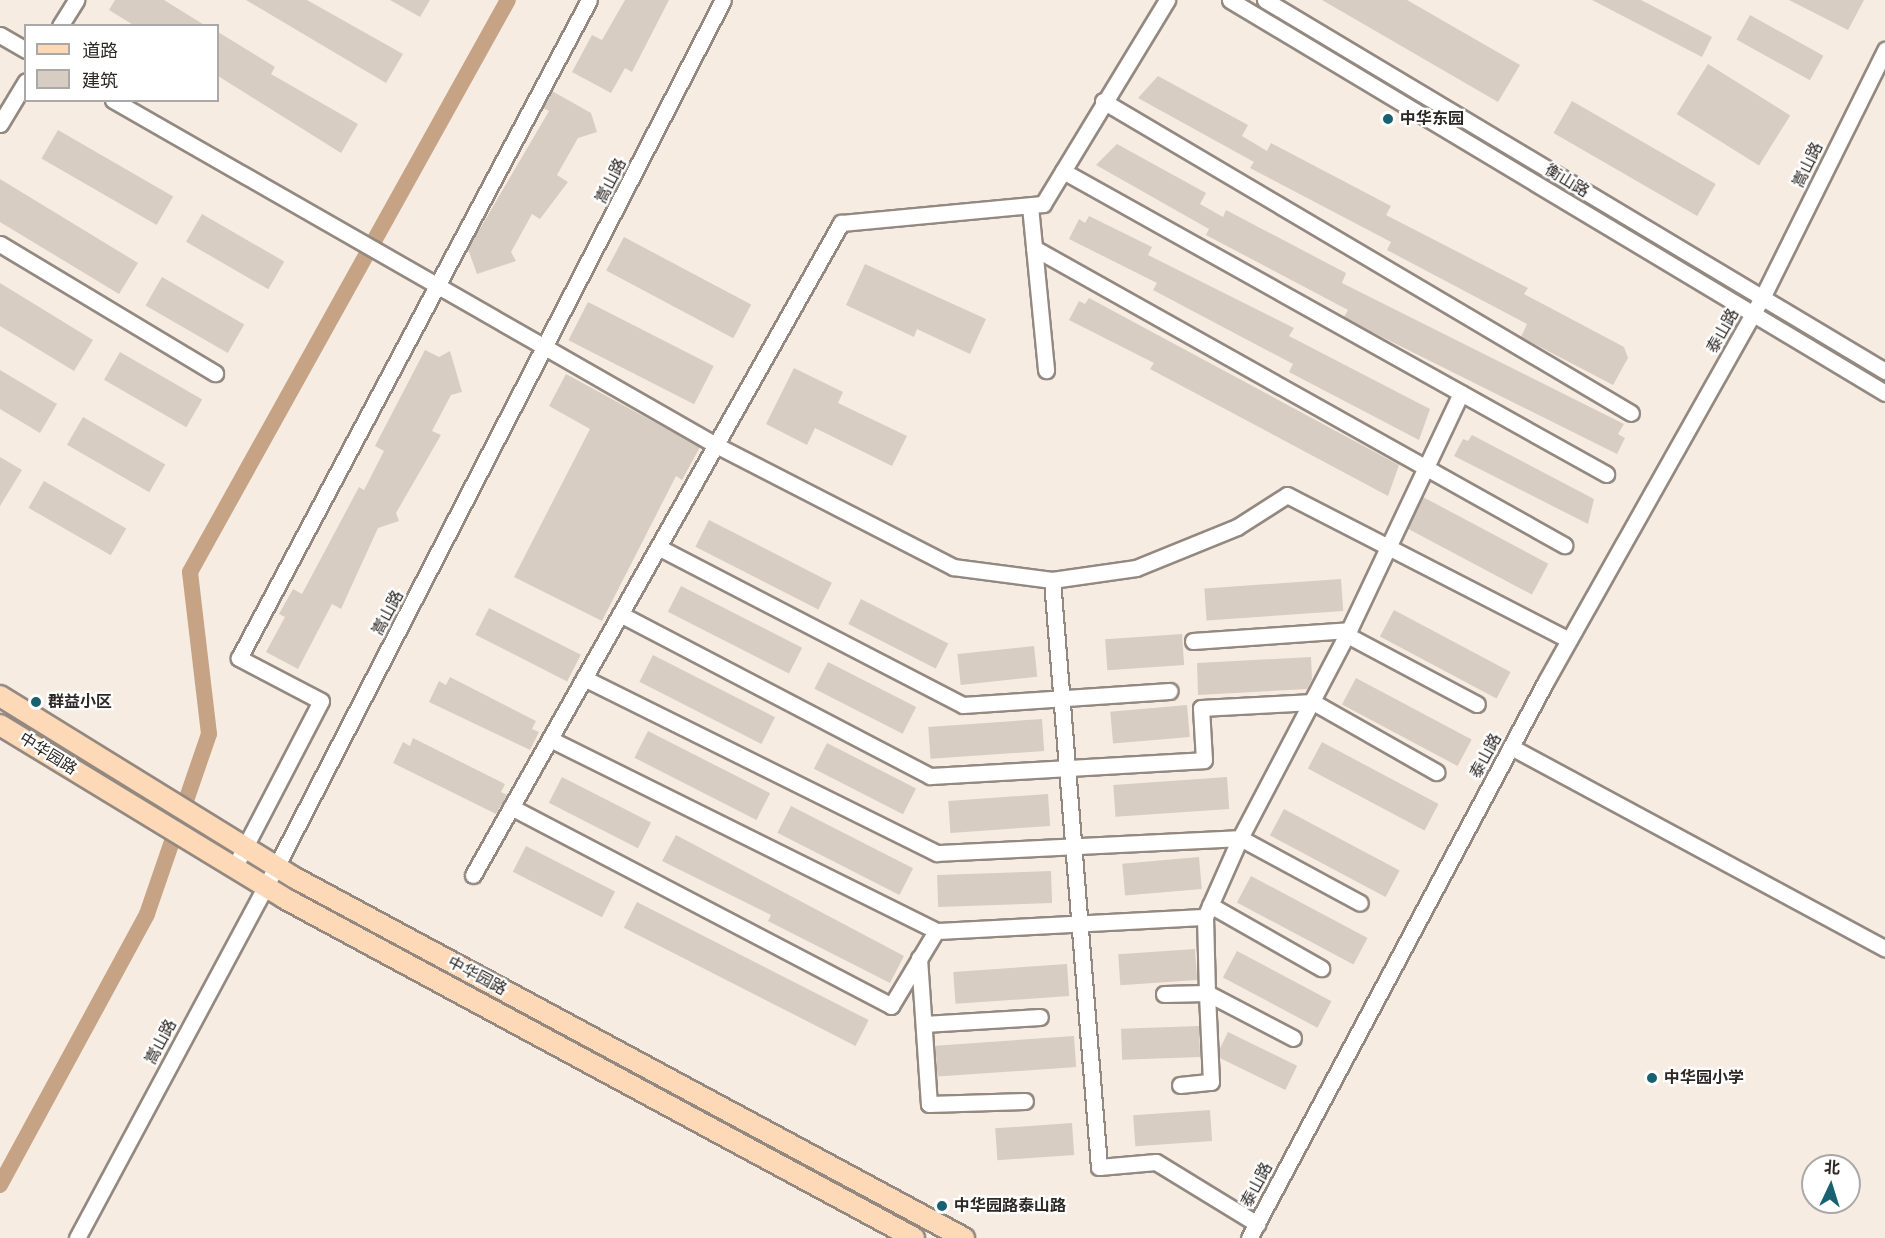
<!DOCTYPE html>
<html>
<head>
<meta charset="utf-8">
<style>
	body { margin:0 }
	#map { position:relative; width:1885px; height:1238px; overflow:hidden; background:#f7ece2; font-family:"Work Sans","Noto Sans SC",sans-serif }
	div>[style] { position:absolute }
	.canal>* { height:16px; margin:-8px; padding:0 8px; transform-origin:8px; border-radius:8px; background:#c6a384 }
	.building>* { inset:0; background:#d8cdc3; transform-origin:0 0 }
	.roads { filter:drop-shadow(2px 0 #938980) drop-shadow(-2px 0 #938980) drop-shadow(0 2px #938980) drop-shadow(0 -2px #938980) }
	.minor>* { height:15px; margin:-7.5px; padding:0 7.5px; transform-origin:7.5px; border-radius:7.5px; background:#fff }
	.major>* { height:20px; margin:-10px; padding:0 10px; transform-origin:10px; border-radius:10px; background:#fdd9b8 }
	.dots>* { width:16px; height:16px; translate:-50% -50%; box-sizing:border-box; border:3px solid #fff; border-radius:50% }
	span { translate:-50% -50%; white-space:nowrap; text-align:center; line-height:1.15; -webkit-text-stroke:4.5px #fff; paint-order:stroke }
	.poi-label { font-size:16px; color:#2d2925; font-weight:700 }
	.left { translate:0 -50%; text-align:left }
	.street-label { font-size:16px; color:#2d2925 }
	.legend { position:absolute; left:24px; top:24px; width:195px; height:78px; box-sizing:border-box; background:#fff; border:2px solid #aba9a8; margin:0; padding:8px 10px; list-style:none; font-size:18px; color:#2d2925 }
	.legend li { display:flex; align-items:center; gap:12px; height:30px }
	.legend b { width:30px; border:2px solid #aba9a8 }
	.north { position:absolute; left:1801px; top:1154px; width:60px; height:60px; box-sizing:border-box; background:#fff; border:2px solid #aba9a8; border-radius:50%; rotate:4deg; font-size:16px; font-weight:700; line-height:24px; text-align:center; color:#2d2925 }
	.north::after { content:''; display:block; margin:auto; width:21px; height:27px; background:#186170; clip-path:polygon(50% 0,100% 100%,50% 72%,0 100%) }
</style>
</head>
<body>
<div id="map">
	<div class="canal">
		<div style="left:0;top:1185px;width:308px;rotate:-61.5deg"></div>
		<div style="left:147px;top:914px;width:190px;rotate:-71deg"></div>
		<div style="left:209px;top:734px;width:163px;rotate:-96.7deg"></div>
		<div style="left:190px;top:572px;width:654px;rotate:-60.93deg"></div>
	</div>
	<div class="building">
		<div style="clip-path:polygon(115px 0,164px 0,206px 26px,135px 26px,109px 10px)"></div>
		<div style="clip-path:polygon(246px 0,307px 0,403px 54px,386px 83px)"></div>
		<div style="clip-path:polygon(390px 0,430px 0,420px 17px)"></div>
		<div style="clip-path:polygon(625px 0,669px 0,632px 72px,625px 68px,611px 93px,572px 72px,592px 35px,602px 40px)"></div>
		<div style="clip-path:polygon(1322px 0,1407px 0,1520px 65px,1498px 102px)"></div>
		<div style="clip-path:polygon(1592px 0,1641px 0,1712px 37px,1702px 57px)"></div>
		<div style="clip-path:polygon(1789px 0,1864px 0,1848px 30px)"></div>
		<div style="left:1750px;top:15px;width:84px;height:28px;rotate:29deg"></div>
		<div style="clip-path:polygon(218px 32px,275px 67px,271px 74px,358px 124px,341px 153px,218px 76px)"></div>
		<div style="left:1708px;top:64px;width:97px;height:59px;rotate:32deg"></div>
		<div style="clip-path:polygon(1158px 76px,1248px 125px,1242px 136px,1267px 151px,1271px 143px,1391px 206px,1386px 215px,1528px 288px,1524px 294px,1624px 347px,1628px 358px,1613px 385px,1521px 337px,1527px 324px,1387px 250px,1391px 242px,1250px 168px,1254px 162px,1138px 98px)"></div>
		<div style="clip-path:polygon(552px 91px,591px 113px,597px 132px,578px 138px,557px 175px,568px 182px,540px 219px,532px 214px,511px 252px,516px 261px,477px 274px,468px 249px,549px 111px,543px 108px)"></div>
		<div style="left:1572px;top:101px;width:166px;height:37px;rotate:30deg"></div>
		<div style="left:58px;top:130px;width:133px;height:33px;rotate:30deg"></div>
		<div style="clip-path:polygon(1117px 144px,1206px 193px,1200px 204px,1223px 217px,1226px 210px,1346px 273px,1342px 283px,1624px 424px,1618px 434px,1625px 438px,1617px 454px,1372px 332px,1344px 317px,1348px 310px,1206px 235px,1209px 229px,1096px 165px)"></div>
		<div style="clip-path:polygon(0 179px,138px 263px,119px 294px,0 222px)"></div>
		<div style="left:202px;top:214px;width:95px;height:32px;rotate:30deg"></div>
		<div style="clip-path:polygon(1089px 216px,1152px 247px,1148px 255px,1294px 328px,1289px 336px,1430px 409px,1419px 440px,1289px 372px,1293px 364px,1153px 290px,1157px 283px,1069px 239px,1079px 219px,1085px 223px)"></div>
		<div style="left:624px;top:237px;width:144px;height:38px;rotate:28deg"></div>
		<div style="clip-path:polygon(865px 264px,986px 319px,970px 354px,917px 329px,914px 337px,846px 305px)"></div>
		<div style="left:162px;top:277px;width:95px;height:33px;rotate:30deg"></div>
		<div style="clip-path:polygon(0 283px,93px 340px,74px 371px,0 326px)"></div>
		<div style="clip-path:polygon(1089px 298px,1399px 465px,1388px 496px,1150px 369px,1154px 363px,1069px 320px,1079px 301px,1085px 304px)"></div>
		<div style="left:588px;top:302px;width:141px;height:43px;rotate:27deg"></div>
		<div style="clip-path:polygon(425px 350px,439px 357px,450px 351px,462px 392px,451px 395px,432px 431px,441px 435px,396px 513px,399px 521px,378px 528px,341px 609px,332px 604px,298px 669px,266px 652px,285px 617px,279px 614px,293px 589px,302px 594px,359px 487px,364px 490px,384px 451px,375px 446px)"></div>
		<div style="left:120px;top:352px;width:95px;height:32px;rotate:30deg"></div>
		<div style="clip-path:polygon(794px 368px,843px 392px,838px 403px,907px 436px,892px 466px,815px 428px,807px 445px,766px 424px)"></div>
		<div style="clip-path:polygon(0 370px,57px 404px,40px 433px,0 409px)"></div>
		<div style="clip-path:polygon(566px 374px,700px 447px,682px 480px,676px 476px,602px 621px,514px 577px,590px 429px,549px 406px)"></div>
		<div style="left:83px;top:417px;width:95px;height:32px;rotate:30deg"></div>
		<div style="clip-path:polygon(1472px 435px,1594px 499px,1588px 524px,1454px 456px,1463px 439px,1468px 441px)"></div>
		<div style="clip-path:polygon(0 457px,22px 470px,0 506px)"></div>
		<div style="left:44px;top:481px;width:95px;height:31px;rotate:30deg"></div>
		<div style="left:1423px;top:497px;width:142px;height:35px;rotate:28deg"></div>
		<div style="left:709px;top:520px;width:138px;height:30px;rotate:27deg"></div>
		<div style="left:1341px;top:579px;width:32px;height:137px;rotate:86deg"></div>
		<div style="left:681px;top:586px;width:136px;height:29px;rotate:27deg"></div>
		<div style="left:861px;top:599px;width:98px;height:28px;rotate:27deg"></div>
		<div style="left:489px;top:608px;width:103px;height:30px;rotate:27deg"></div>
		<div style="left:1394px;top:610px;width:132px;height:30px;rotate:28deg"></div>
		<div style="left:1182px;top:634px;width:31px;height:77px;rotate:86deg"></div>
		<div style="left:1034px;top:646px;width:31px;height:77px;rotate:84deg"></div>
		<div style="left:653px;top:655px;width:137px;height:30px;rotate:27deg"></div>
		<div style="clip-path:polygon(1311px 657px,1312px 679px,1307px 689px,1198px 695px,1197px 663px)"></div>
		<div style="left:828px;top:662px;width:99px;height:30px;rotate:27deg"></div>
		<div style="clip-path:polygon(450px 677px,536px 721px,532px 729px,539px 732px,530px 750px,429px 702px,439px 681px,446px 685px)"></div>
		<div style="left:1356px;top:678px;width:131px;height:30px;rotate:28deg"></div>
		<div style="left:1187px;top:705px;width:32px;height:77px;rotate:85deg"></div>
		<div style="left:1042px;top:719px;width:32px;height:114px;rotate:86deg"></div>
		<div style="left:648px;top:731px;width:137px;height:30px;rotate:27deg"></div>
		<div style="clip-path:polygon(413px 738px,505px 784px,501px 792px,507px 795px,496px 814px,393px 763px,403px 742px,410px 746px)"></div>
		<div style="left:1322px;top:742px;width:132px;height:30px;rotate:28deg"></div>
		<div style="left:827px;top:743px;width:100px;height:29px;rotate:27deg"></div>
		<div style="left:562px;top:777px;width:100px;height:29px;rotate:27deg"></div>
		<div style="left:1227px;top:777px;width:32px;height:114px;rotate:86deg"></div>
		<div style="left:1048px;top:794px;width:32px;height:100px;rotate:86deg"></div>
		<div style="left:791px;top:806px;width:137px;height:30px;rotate:27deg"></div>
		<div style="left:1284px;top:809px;width:131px;height:30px;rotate:28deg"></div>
		<div style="clip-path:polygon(676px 835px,904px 956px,890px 983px,768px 921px,771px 915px,662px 861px)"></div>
		<div style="left:526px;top:846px;width:100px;height:29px;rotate:27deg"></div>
		<div style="left:1199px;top:857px;width:32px;height:77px;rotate:85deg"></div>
		<div style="left:1051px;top:871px;width:32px;height:114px;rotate:88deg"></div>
		<div style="left:1251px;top:876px;width:132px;height:30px;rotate:28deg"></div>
		<div style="left:637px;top:902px;width:260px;height:29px;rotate:27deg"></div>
		<div style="left:1195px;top:949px;width:31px;height:77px;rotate:86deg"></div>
		<div style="left:1237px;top:951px;width:107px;height:30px;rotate:28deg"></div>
		<div style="left:1067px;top:964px;width:32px;height:114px;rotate:86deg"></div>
		<div style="left:1199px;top:1026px;width:31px;height:78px;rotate:88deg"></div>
		<div style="left:1228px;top:1032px;width:77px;height:27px;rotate:26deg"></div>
		<div style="left:1074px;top:1036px;width:31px;height:139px;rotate:86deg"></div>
		<div style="left:1210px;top:1110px;width:31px;height:77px;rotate:86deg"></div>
		<div style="left:1072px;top:1123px;width:32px;height:77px;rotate:86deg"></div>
	</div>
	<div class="roads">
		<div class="minor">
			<div style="left:1230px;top:0;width:764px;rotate:30.96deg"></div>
			<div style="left:1265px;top:0;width:723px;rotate:30.9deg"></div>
			<div style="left:60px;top:26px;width:31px;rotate:-58deg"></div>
			<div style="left:0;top:35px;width:30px;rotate:30deg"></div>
			<div style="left:113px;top:100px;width:695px;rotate:29.78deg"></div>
			<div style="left:716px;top:445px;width:267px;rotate:27.2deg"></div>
			<div style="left:953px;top:567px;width:100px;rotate:7.5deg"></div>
			<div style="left:1052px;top:580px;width:85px;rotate:-8.1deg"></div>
			<div style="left:1136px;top:568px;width:109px;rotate:-22.1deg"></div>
			<div style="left:1237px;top:527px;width:59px;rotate:-32.6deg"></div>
			<div style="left:1287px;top:495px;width:317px;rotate:27.2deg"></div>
			<div style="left:1103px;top:101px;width:613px;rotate:30.58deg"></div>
			<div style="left:0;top:124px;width:50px;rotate:-58.8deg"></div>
			<div style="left:1063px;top:171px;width:622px;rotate:29.16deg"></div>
			<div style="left:1030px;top:206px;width:165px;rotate:84.4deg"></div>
			<div style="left:0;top:244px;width:251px;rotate:31deg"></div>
			<div style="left:1034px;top:248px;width:608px;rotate:29.27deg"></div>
			<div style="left:658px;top:547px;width:343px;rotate:27.4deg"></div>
			<div style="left:963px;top:705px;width:207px;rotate:-3.9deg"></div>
			<div style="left:1052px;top:580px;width:589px;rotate:85.42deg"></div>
			<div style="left:1099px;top:1167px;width:57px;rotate:-5deg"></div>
			<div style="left:1156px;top:1162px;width:119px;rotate:31.5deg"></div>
			<div style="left:620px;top:614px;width:350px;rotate:27.6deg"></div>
			<div style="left:930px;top:776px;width:274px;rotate:-3.3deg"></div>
			<div style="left:1204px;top:760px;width:52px;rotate:-93.3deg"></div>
			<div style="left:1201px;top:708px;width:112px;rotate:-3.1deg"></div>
			<div style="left:1313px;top:702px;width:142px;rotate:29.6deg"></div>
			<div style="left:1347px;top:635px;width:147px;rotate:28deg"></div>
			<div style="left:1193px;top:641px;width:156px;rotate:-4deg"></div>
			<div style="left:584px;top:678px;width:394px;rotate:26.4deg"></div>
			<div style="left:937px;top:853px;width:303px;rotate:-2.8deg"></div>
			<div style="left:1240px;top:838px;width:136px;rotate:28.4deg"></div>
			<div style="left:550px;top:739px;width:431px;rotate:26.4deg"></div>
			<div style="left:936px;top:931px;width:269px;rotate:-3deg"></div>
			<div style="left:1205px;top:917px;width:86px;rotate:-66.1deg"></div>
			<div style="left:1240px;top:838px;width:235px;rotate:-62.3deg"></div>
			<div style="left:1349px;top:630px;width:262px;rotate:-64.7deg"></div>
			<div style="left:1511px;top:747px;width:425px;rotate:28.3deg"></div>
			<div style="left:511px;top:807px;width:429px;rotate:27.6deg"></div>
			<div style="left:891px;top:1006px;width:87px;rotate:-59deg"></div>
			<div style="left:234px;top:868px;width:188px;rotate:-62.5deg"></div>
			<div style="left:321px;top:701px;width:93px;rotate:-152.3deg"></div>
			<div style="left:239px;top:658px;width:745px;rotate:-61.99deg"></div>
			<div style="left:473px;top:875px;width:749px;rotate:-60.56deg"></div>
			<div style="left:841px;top:223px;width:203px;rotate:-5.4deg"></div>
			<div style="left:1043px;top:204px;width:239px;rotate:-58.7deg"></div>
			<div style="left:1210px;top:905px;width:128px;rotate:29.6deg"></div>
			<div style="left:919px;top:958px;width:146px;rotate:86.1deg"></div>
			<div style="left:929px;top:1104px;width:96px;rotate:-1.8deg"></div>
			<div style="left:1164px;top:994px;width:43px;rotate:-1.3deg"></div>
			<div style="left:1207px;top:993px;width:76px;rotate:-91.5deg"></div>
			<div style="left:924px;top:1024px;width:116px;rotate:-3.5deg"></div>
			<div style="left:1180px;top:1085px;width:31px;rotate:-6deg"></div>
			<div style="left:1211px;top:1082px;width:89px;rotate:-92.6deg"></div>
			<div style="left:1207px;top:993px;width:97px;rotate:27.6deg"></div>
			<div style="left:77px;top:1238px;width:421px;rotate:-61.8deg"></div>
			<div style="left:276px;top:867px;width:975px;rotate:-62.73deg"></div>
			<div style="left:1249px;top:1238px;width:631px;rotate:-61.93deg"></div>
			<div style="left:1546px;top:681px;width:442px;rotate:-60.6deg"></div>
			<div style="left:1763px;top:296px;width:275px;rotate:-63.6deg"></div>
		</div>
		<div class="major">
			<div style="left:0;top:696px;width:347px;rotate:31.7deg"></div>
			<div style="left:295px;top:878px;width:760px;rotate:28.29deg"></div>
			<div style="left:0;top:725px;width:333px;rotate:31.3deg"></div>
			<div style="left:284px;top:898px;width:716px;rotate:28.35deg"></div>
		</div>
	</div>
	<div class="dots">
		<div style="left:1388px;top:119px;background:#186170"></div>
		<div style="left:36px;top:702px;background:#186170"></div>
		<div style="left:1652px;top:1078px;background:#186170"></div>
		<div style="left:942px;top:1206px;background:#186170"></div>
	</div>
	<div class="poi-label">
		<span class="left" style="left:1400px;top:119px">中华东园</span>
		<span class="left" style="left:48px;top:702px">群益小区</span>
		<span class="left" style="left:1664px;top:1078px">中华园小学</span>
		<span class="left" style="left:954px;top:1206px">中华园路泰山路</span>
	</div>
	<div class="street-label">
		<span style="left:1808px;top:165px;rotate:-64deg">嵩山路</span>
		<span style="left:611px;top:181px;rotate:-63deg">嵩山路</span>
		<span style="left:1567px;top:181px;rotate:31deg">衡山路</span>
		<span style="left:1723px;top:331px;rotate:-61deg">泰山路</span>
		<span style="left:388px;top:613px;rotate:-62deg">嵩山路</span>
		<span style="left:48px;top:754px;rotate:32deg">中华园路</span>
		<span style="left:1486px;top:756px;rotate:-62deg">泰山路</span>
		<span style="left:477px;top:976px;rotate:28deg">中华园路</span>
		<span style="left:161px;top:1042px;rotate:-62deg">嵩山路</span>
		<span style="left:1257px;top:1185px;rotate:-62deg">泰山路</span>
	</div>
	<ul class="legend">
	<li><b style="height:8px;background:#fdd9b8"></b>道路</li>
	<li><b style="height:16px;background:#d8cdc3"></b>建筑</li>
	</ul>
	<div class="north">北</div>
</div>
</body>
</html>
